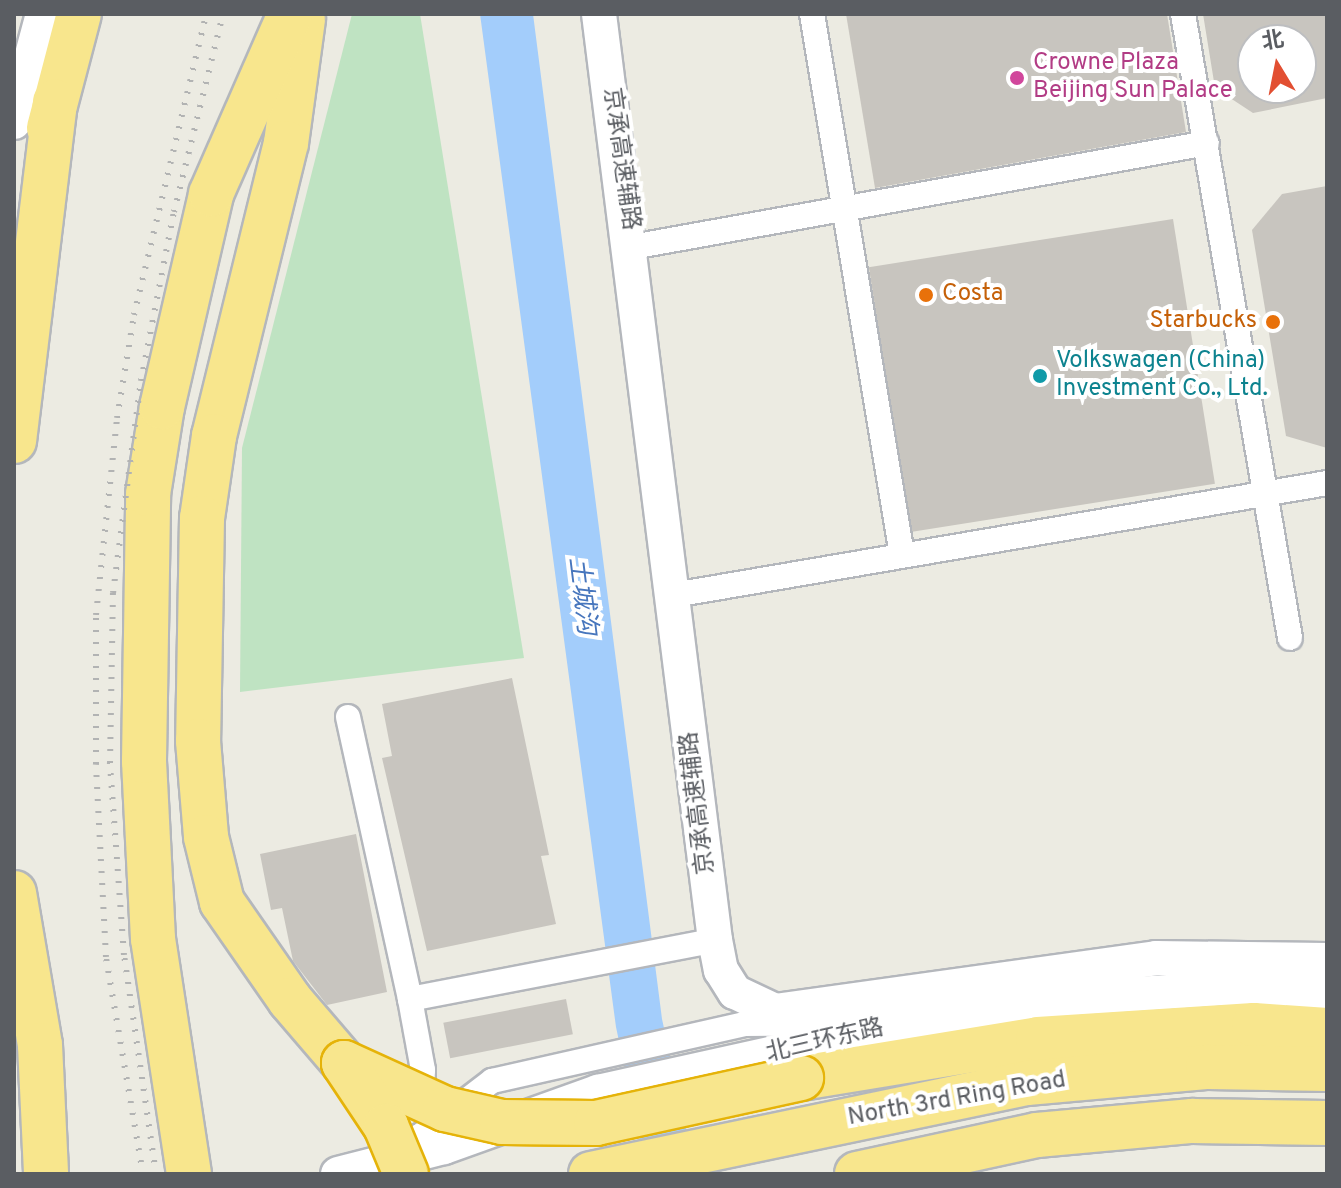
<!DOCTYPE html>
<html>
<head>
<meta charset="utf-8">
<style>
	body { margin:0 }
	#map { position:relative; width:1341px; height:1188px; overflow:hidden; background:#ecebe2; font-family:Overpass,"Noto Sans SC",sans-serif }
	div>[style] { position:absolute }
	.green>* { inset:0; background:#bfe3c2 }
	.water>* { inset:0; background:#a3cdfb }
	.building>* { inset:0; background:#c8c5bf; transform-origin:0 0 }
	.roads { filter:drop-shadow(2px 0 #b4b7bc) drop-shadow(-2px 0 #b4b7bc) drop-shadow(0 2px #b4b7bc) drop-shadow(0 -2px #b4b7bc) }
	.street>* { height:24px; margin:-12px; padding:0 12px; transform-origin:12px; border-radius:12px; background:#fff }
	.secondary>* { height:34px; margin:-17px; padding:0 17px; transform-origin:17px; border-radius:17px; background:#fff }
	.highway>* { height:44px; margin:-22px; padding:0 22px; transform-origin:22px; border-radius:22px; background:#f8e68d }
	.rail>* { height:6px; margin-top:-3px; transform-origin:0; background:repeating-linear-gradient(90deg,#b2b3b3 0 2px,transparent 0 12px) }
	.bridges { filter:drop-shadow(2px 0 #e5b309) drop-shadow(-2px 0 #e5b309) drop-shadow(0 2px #e5b309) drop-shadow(0 -2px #e5b309) }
	.highway-bridge>* { height:44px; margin:-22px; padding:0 22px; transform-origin:22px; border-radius:22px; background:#f8e68d }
	.dots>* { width:22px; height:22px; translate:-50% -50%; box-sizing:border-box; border:4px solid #fff; border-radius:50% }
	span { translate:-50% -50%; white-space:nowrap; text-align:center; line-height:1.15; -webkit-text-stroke:8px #fff; paint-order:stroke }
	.hotel-label { font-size:24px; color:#b23c85 }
	.left { translate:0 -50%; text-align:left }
	.street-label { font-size:24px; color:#5a5d62 }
	.food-label { font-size:24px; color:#c56008 }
	.right { translate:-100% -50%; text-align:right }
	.culture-label { font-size:24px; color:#0d838f }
	.water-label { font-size:26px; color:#4776bd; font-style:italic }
	.frame { position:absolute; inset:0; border:16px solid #5a5d62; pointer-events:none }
	.north { position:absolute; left:1237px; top:24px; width:80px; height:80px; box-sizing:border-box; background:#fff; border:2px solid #bdbec0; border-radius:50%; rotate:350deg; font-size:22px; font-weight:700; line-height:32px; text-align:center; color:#5a5d62 }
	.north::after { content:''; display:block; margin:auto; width:28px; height:36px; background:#e24f32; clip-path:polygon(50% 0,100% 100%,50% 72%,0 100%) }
</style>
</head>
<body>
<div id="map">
	<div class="green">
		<div style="clip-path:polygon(352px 14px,420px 14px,524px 658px,240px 692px,242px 448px)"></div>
	</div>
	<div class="water">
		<div style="clip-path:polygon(480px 14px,533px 14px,662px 1019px,696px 1174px,647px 1174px,616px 1027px)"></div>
	</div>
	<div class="building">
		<div style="clip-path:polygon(846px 14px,1167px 14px,1186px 132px,875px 188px)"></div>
		<div style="clip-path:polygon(evenodd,1203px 14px,1327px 14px,1327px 98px,1253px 113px,1215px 88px,1203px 14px,1253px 40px,1301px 40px,1301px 88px,1253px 88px,1253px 40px)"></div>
		<div style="clip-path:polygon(1327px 186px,1327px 448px,1286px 436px,1252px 230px,1282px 194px)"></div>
		<div style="left:1173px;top:219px;width:268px;height:308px;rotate:81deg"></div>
		<div style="clip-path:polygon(512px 678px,549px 855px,541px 856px,556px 924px,427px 951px,382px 758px,392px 756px,382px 704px)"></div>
		<div style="clip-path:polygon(356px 834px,387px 992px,327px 1005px,293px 961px,282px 908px,271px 910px,260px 854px)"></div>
		<div style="left:566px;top:999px;width:36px;height:125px;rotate:79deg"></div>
	</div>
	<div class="roads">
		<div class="street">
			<div style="left:812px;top:14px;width:548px;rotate:80.55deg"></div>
			<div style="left:1183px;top:14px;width:633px;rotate:80.27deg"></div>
			<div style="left:632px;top:247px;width:584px;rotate:-10.25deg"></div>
			<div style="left:674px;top:595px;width:663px;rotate:-9.73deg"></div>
			<div style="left:348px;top:717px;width:289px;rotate:77.6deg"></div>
			<div style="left:410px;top:999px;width:72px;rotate:79.6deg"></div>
			<div style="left:423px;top:1070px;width:36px;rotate:93deg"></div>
			<div style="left:410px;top:999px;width:311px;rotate:-10.9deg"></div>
			<div style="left:394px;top:1148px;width:29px;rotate:-25deg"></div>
			<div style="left:420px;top:1136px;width:91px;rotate:-37.4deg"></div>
			<div style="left:492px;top:1081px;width:258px;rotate:-12.7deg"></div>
			<div style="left:744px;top:1024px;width:113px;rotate:-0.5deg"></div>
		</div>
		<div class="secondary">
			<div style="left:599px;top:14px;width:933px;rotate:82.86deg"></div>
			<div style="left:715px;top:940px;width:31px;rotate:79deg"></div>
			<div style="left:721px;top:970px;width:26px;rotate:58deg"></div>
			<div style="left:735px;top:992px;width:44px;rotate:25.4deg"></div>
			<div style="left:775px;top:1011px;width:385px;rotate:-7.9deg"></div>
			<div style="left:1156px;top:958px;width:171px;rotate:0.7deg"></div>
			<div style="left:14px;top:122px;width:112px;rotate:-75deg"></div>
			<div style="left:338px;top:1174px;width:109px;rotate:-14.3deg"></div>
			<div style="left:444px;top:1147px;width:164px;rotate:-19.7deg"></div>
			<div style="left:598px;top:1092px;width:318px;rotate:-12.5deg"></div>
			<div style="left:908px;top:1023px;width:156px;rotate:-8.9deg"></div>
			<div style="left:1062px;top:999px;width:167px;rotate:-3.8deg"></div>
			<div style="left:1229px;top:988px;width:98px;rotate:2.3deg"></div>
		</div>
		<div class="highway">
			<div style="left:303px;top:19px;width:125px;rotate:97.8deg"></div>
			<div style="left:286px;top:143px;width:302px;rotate:103.8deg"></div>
			<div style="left:214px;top:436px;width:83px;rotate:98.3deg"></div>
			<div style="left:202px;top:518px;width:223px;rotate:91deg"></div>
			<div style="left:198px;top:741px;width:96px;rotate:85.2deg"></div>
			<div style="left:206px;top:837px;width:67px;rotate:76.2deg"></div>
			<div style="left:222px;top:902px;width:119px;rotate:55.2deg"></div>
			<div style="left:290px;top:1000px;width:83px;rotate:49.4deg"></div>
			<div style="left:49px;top:128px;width:118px;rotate:-75.3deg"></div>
			<div style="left:14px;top:441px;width:342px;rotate:-83.1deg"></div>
			<div style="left:14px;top:893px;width:154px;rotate:80.3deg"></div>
			<div style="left:40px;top:1045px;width:129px;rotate:87.3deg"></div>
			<div style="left:801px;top:1078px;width:240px;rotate:-9.3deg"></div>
			<div style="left:1038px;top:1039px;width:216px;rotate:-3.7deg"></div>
			<div style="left:1254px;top:1025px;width:73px;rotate:3.9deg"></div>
			<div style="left:189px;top:1174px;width:238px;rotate:-98.7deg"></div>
			<div style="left:153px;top:939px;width:178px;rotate:-92.9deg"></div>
			<div style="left:144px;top:761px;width:267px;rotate:-89.1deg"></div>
			<div style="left:148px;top:494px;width:88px;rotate:-80.9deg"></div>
			<div style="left:162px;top:407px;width:219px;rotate:-77deg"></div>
			<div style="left:211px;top:194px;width:197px;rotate:-66.3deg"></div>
			<div style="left:591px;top:1174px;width:445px;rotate:-11.8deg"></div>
			<div style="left:1027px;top:1083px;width:182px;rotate:-5.1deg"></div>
			<div style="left:1208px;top:1067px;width:119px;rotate:1deg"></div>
			<div style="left:857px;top:1174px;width:184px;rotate:-12.2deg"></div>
			<div style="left:1037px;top:1135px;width:156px;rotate:-5.2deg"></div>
			<div style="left:1192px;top:1121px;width:135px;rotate:0.8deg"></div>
		</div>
	</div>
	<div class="rail">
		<div style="left:143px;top:1174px;width:220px;rotate:-99.7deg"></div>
		<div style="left:106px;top:957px;width:193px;rotate:-93deg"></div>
		<div style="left:96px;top:764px;width:149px;rotate:-90deg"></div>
		<div style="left:96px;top:615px;width:198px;rotate:-83.9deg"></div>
		<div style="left:117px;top:418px;width:104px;rotate:-80.6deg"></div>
		<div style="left:134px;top:315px;width:309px;rotate:-76.5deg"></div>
		<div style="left:156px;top:1174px;width:221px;rotate:-98.3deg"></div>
		<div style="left:124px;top:955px;width:193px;rotate:-94.2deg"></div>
		<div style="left:110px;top:763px;width:170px;rotate:-89deg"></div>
		<div style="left:113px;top:593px;width:214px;rotate:-82.5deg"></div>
		<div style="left:141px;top:381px;width:172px;rotate:-79deg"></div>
		<div style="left:174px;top:212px;width:204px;rotate:-76.1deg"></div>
	</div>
	<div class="bridges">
		<div class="highway-bridge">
			<div style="left:344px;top:1063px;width:111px;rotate:24.5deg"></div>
			<div style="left:445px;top:1109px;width:58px;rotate:12.8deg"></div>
			<div style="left:502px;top:1122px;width:94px;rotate:0.6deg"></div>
			<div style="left:596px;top:1123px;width:210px;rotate:-12.4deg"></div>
			<div style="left:344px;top:1063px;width:76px;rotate:56.3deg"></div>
			<div style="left:386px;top:1126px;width:52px;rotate:67.4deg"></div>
		</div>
	</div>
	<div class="dots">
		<div style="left:1017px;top:78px;background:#d1479c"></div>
		<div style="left:926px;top:295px;background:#e8710a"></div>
		<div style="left:1273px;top:322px;background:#e8710a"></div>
		<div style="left:1040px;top:376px;background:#0f9aa8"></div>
	</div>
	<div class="hotel-label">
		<span class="left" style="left:1033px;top:78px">Crowne Plaza<br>Beijing Sun Palace</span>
	</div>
	<div class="street-label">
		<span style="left:620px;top:159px;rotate:82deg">京承高速辅路</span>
		<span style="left:699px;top:803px;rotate:-97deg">京承高速辅路</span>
		<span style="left:825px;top:1042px;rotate:-13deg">北三环东路</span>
		<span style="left:957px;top:1100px;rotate:-10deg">North 3rd Ring Road</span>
	</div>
	<div class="food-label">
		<span class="left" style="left:942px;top:295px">Costa</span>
		<span class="right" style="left:1257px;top:322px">Starbucks</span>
	</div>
	<div class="culture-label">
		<span class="left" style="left:1056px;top:376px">Volkswagen (China)<br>Investment Co., Ltd.</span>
	</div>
	<div class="water-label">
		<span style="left:581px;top:596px;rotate:83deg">土城沟</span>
	</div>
	<div class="frame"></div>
	<div class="north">北</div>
</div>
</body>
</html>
